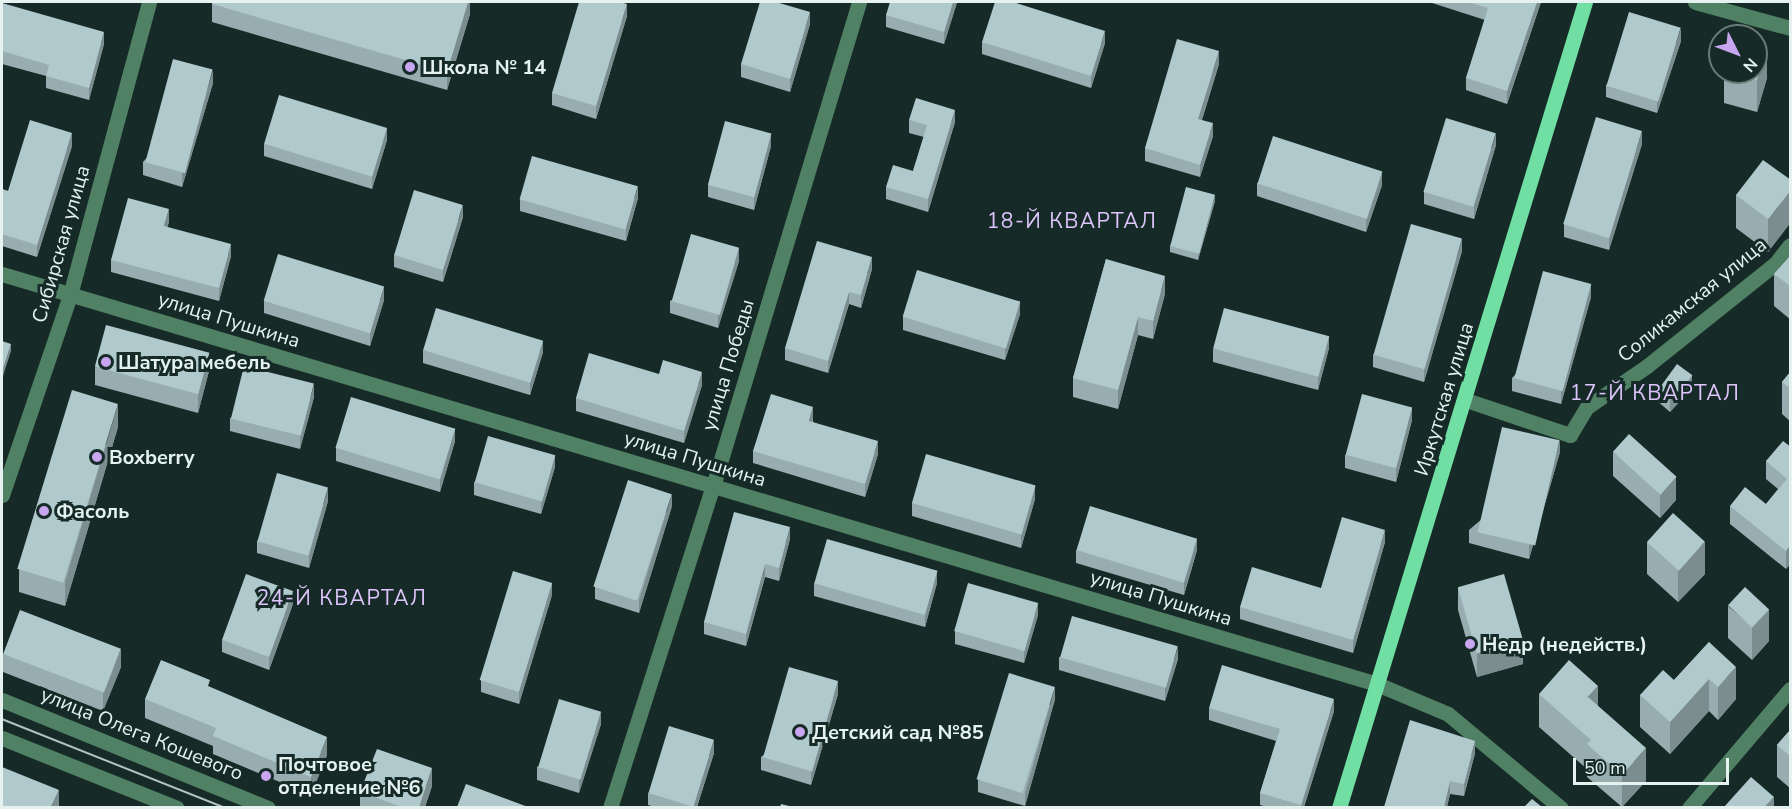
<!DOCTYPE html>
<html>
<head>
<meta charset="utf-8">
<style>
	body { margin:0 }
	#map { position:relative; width:1792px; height:809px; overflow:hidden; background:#162b27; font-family:"Nunito Sans",sans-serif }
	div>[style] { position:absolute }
	.minor>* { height:15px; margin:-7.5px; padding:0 7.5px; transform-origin:7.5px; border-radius:7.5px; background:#508165 }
	.major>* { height:15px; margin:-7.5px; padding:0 7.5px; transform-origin:7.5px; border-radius:7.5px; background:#71dea3 }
	.tram>* { height:1.5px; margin:-0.75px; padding:0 0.75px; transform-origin:0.75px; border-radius:0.75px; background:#b3c2be }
	.wall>* { inset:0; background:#97adaf }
	.shaded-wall>* { inset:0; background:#7b8d8f }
	.building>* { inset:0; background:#b0c9cc; transform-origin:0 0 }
	.dots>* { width:16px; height:16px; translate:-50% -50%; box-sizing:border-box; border:3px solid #162b27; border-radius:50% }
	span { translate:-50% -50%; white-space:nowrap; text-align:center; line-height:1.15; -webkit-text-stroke:6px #162b27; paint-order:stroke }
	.poi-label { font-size:20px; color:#e5f2ef; font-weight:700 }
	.left { translate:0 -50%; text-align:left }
	.street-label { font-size:20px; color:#e5f2ef }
	.neighbourhood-label { font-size:21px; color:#ddc4fb; letter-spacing:1.5px }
	.frame { position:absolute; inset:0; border:3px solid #e5f2ef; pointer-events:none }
	.north { position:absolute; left:1708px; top:24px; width:60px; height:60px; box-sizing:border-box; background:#162b27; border:2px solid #697b77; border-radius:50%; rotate:132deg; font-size:16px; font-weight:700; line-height:24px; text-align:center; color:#e5f2ef }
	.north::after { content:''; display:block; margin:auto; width:21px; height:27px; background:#c8a6ef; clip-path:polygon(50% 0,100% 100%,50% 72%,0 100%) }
	.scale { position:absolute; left:1573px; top:758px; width:156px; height:27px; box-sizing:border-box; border:3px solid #e5f2ef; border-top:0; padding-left:8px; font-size:18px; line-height:21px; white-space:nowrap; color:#e5f2ef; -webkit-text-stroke:4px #162b27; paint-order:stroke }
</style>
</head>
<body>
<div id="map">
	<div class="minor">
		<div style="left:1695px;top:2px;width:98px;rotate:15.3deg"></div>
		<div style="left:2px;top:274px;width:1435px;rotate:16.6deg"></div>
		<div style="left:1377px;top:684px;width:77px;rotate:22.9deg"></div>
		<div style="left:1448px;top:714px;width:147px;rotate:39.8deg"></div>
		<div style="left:1466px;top:400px;width:110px;rotate:18.6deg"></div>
		<div style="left:1570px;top:435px;width:33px;rotate:-59deg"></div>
		<div style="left:1587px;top:407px;width:73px;rotate:-34.3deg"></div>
		<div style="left:1647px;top:366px;width:164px;rotate:-38.6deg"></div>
		<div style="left:1775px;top:264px;width:24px;rotate:-52deg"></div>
		<div style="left:2px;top:495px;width:211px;rotate:-71.2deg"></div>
		<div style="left:70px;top:295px;width:303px;rotate:-74.9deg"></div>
		<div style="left:2px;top:700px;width:287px;rotate:22.1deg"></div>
		<div style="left:2px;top:738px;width:188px;rotate:21.8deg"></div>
		<div style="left:610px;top:808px;width:338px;rotate:-72.3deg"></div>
		<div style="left:713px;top:486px;width:506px;rotate:-73.21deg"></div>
		<div style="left:1689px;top:808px;width:156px;rotate:-49.7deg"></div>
	</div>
	<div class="major">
		<div style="left:1339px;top:808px;width:843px;rotate:-73.03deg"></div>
	</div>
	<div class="tram">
		<div style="left:2px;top:719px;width:241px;rotate:21.7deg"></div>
	</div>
	<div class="wall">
		<div style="clip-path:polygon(470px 2px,470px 14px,447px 90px,212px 22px,212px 4px)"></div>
		<div style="clip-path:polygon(957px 2px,944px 44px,886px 27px,886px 15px)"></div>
		<div style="clip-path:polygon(1429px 2px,1541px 2px,1507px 104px,1466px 90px,1466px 78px,1485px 20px)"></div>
		<div style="clip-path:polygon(2px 5px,104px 44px,89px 100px,46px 88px,46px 76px,2px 64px)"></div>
		<div style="clip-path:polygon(627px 16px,596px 119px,552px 105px,552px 93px)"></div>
		<div style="clip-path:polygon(810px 24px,790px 92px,741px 77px,741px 64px)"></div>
		<div style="clip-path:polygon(1681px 41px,1657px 113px,1606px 97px,1606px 85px)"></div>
		<div style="clip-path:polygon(982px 42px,1105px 43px,1091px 88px,982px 54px)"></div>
		<div style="clip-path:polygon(1219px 64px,1202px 120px,1213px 136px,1200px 177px,1145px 161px,1145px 148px)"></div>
		<div style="clip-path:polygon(1724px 72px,1756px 72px,1767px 78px,1757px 112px,1724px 103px)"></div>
		<div style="clip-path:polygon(213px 83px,182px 187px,143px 175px,143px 162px)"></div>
		<div style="clip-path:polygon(909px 120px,955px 122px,928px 212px,886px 199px,886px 187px,913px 171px,924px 137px,909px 133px)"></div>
		<div style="clip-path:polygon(387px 140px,372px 189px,264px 156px,264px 144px)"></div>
		<div style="clip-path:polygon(1642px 144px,1609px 250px,1564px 237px,1564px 224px)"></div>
		<div style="clip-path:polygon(1496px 145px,1474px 219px,1424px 204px,1424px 192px)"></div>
		<div style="clip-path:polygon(72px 146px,37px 257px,2px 246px,2px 189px,8px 191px)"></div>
		<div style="clip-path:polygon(771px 146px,754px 210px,708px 197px,708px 185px)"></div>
		<div style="clip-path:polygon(1791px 180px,1791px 222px,1768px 252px,1736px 228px,1736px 195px)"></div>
		<div style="clip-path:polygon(1257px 183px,1382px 185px,1366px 232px,1257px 196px)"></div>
		<div style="clip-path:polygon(638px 198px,626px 241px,520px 211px,520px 199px)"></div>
		<div style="clip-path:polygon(1215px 201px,1198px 260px,1170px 252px,1170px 246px)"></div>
		<div style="clip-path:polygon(463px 217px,443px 282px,394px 267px,394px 255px)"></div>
		<div style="clip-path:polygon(169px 222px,167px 227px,231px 256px,219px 301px,111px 272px,111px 260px)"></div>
		<div style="clip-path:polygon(1462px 251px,1424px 382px,1373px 367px,1373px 355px)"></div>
		<div style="clip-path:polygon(1791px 255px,1791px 320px,1774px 306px,1774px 274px)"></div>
		<div style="clip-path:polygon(1106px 259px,1165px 294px,1153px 339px,1138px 335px,1118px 409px,1073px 397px,1073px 378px)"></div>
		<div style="clip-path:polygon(739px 261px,718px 328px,670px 313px,670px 301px)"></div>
		<div style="clip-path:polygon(872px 269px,861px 308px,849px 304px,828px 373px,785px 360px,785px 348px)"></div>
		<div style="clip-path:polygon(1591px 297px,1561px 404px,1512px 391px,1512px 378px)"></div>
		<div style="clip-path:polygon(384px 300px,370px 346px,264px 313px,264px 301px)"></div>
		<div style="clip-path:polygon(1020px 314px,1005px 360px,903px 330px,903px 317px)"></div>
		<div style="clip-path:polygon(1329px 348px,1318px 390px,1213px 362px,1213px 349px)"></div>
		<div style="clip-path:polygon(423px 350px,543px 352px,530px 395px,423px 363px)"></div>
		<div style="clip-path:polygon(95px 367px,209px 371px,198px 413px,95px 385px)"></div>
		<div style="clip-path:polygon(1791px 371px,1791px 422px,1782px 414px,1782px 382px)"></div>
		<div style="clip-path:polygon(659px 374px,702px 385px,684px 443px,576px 411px,576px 398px)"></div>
		<div style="clip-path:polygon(1656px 387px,1692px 388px,1670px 412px,1656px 400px)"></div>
		<div style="clip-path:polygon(314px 397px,300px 449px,230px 431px,230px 418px)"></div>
		<div style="clip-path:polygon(813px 419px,813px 422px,878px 454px,865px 497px,753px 463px,753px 451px)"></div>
		<div style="clip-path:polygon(1412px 420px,1396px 482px,1345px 468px,1345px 455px)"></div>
		<div style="clip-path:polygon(118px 427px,65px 606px,19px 592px,19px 569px)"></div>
		<div style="clip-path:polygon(455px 441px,440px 492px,336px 461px,336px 448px)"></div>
		<div style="clip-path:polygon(1791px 447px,1786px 569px,1730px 524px,1730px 506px,1766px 504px,1778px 489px,1766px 479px,1766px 461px)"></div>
		<div style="clip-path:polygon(1560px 452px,1529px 559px,1469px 543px,1469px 530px)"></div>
		<div style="clip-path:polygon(1613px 452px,1676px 500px,1660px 518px,1613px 476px)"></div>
		<div style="clip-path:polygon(555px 467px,541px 514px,474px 495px,474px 482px)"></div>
		<div style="clip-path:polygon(1035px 499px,1021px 548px,912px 516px,912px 503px)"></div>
		<div style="clip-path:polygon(328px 501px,309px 568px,257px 553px,257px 541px)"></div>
		<div style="clip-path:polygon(672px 506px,639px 613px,595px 599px,595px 587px)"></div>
		<div style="clip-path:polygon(790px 539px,779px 581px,765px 577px,746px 646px,704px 634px,704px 622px)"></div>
		<div style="clip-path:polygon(1385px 542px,1353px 653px,1240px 619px,1240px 607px,1321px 588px)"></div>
		<div style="clip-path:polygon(1647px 542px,1705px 574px,1678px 602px,1647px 574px)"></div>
		<div style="clip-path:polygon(1076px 550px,1197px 550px,1184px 595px,1076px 563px)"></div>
		<div style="clip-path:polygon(814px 583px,937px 583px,925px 627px,814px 596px)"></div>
		<div style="clip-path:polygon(1458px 587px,1523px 664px,1477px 677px,1458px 610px)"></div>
		<div style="clip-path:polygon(552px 595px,519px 704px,481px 692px,481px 680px)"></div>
		<div style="clip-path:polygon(293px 604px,269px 670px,222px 652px,222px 640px)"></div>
		<div style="clip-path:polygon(1728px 606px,1769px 641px,1752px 660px,1728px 638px)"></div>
		<div style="clip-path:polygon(1038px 615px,1024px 663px,955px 644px,955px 631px)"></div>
		<div style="clip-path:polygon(1709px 642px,1736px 699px,1718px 720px,1709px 711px,1670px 754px,1640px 727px,1640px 695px,1674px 680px)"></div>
		<div style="clip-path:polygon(3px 654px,121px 667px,103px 711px,3px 672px)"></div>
		<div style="clip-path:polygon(1059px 657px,1178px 659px,1165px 701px,1059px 670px)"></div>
		<div style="clip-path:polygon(210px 687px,327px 755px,311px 795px,213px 754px,213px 746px,145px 718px,145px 699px)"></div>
		<div style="clip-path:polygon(838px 694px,811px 785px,761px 770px,761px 757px)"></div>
		<div style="clip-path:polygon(1539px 694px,1598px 706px,1646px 781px,1622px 807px,1587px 777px,1587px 769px,1539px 727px)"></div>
		<div style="clip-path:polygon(1055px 699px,1025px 806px,978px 792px,978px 780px)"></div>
		<div style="clip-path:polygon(1209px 708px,1334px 711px,1304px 807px,1267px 807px,1260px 805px,1260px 793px,1276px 741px,1209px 720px)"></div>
		<div style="clip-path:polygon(601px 724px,579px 793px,537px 780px,537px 767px)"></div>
		<div style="clip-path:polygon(1791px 729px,1791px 789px,1777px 777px,1777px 745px)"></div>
		<div style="clip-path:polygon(714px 753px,697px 807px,655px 807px,648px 805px,648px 793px)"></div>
		<div style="clip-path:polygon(1475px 753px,1464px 796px,1450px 794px,1447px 807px,1384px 807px)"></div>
		<div style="clip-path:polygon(432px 786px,425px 807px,360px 807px,360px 792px)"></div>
	</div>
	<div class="shaded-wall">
		<div style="clip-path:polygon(468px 2px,470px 2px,470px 14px,447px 90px,447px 72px)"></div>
		<div style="clip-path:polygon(953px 2px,957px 2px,957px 3px,944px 44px,944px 32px)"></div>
		<div style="clip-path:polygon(1537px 2px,1541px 2px,1507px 104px,1507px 91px)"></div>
		<div style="clip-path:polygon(627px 4px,627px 16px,596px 119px,596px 106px)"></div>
		<div style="clip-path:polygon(810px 12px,810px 24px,790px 92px,790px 79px)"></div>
		<div style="clip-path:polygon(1681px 28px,1681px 41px,1657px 113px,1657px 100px)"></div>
		<div style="clip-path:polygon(1105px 31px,1105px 43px,1091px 88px,1091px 76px)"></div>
		<div style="clip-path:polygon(104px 32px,104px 44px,89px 100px,89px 88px)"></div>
		<div style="clip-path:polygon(1767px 46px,1767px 78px,1757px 112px,1757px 80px)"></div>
		<div style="clip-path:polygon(1219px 51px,1219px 64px,1198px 132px,1198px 119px)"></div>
		<div style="clip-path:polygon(213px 70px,213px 83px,182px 187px,182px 174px)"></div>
		<div style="clip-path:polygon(955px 110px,955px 122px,928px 212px,928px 199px)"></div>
		<div style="clip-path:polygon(1213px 123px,1213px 136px,1200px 177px,1200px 165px)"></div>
		<div style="clip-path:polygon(387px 127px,387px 140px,372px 189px,372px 176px)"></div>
		<div style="clip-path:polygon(1642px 131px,1642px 144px,1609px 250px,1609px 237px)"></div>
		<div style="clip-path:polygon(72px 133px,72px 146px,37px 257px,37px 245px)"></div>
		<div style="clip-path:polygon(771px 133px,771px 146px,754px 210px,754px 197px)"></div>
		<div style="clip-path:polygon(1496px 133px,1496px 145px,1474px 219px,1474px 206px)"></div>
		<div style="clip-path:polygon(1382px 172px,1382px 185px,1366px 232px,1366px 219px)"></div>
		<div style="clip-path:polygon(638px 186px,638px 198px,626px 241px,626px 228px)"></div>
		<div style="clip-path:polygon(1791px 190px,1791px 222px,1768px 252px,1768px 219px)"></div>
		<div style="clip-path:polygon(1215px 195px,1215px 201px,1198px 260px,1198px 254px)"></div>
		<div style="clip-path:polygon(463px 205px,463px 217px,443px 282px,443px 270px)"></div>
		<div style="clip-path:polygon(169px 209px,169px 222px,164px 239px,164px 226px)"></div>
		<div style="clip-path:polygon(1462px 239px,1462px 251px,1424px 382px,1424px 369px)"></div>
		<div style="clip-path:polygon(231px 244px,231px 256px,219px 301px,219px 288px)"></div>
		<div style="clip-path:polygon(739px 248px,739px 261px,718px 328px,718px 315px)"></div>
		<div style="clip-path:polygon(872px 257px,872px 269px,861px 308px,861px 295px)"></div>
		<div style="clip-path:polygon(1165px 276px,1165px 294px,1153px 339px,1153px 321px)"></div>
		<div style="clip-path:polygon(1591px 284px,1591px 297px,1561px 404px,1561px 392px)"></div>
		<div style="clip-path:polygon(384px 287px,384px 300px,370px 346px,370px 334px)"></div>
		<div style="clip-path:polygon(849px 292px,849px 304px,828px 373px,828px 361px)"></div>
		<div style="clip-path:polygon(1020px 301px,1020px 314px,1005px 360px,1005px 348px)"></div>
		<div style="clip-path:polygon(1138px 317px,1138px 335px,1118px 409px,1118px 390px)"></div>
		<div style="clip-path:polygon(1329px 336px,1329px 348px,1318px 390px,1318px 377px)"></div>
		<div style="clip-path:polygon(543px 340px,543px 352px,530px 395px,530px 383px)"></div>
		<div style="clip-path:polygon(11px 344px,11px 351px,2px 379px,2px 372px)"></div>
		<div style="clip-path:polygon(209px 353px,209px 371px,198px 413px,198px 394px)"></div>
		<div style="clip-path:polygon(702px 372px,702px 385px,684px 443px,684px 431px)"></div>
		<div style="clip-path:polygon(1692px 375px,1692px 388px,1670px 412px,1670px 400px)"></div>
		<div style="clip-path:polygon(314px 384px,314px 397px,300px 449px,300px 437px)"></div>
		<div style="clip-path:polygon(118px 404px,118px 427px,65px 606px,65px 582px)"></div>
		<div style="clip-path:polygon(813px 407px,813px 419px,809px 433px,809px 421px)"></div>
		<div style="clip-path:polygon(1412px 407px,1412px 420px,1396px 482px,1396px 469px)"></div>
		<div style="clip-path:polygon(455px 428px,455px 441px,440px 492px,440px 480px)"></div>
		<div style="clip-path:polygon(1560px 440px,1560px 452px,1529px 559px,1529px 546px)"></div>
		<div style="clip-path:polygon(878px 441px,878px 454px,865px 497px,865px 484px)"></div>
		<div style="clip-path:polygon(555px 455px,555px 467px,541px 514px,541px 502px)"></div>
		<div style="clip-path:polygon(1676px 477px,1676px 500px,1660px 518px,1660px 495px)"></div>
		<div style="clip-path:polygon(1035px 486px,1035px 499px,1021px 548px,1021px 536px)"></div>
		<div style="clip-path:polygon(328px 488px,328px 501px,309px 568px,309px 555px)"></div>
		<div style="clip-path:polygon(672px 494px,672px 506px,639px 613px,639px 600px)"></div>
		<div style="clip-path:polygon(790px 527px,790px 539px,779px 581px,779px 568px)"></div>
		<div style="clip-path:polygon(1385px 530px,1385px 542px,1353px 653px,1353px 640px)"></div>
		<div style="clip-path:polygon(1197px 538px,1197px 550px,1184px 595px,1184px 583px)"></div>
		<div style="clip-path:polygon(1705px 542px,1705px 574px,1678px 602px,1678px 570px)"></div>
		<div style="clip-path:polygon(1791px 545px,1791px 564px,1786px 569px,1786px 551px)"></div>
		<div style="clip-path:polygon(765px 564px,765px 577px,746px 646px,746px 634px)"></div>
		<div style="clip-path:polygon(937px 571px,937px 583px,925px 627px,925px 614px)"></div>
		<div style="clip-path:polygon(552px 583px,552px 595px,519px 704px,519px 691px)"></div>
		<div style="clip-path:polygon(293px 591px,293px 604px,269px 670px,269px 657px)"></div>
		<div style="clip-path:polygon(1038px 603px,1038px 615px,1024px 663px,1024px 651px)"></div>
		<div style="clip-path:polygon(1769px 609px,1769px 641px,1752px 660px,1752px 627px)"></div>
		<div style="clip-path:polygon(1523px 640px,1523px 664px,1477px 677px,1477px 653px)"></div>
		<div style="clip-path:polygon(1178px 647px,1178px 659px,1165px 701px,1165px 688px)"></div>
		<div style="clip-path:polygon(121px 648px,121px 667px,103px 711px,103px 693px)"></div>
		<div style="clip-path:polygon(1736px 667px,1736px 699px,1718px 720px,1718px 687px)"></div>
		<div style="clip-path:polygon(1709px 679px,1709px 711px,1670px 754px,1670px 722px)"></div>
		<div style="clip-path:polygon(838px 681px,838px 694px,811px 785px,811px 772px)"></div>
		<div style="clip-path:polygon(1598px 686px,1598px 718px,1588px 697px)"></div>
		<div style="clip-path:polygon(1055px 687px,1055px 699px,1025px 806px,1025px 794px)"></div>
		<div style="clip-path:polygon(1334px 699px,1334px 711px,1304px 807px,1301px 807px)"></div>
		<div style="clip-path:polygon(601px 712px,601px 724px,579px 793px,579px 781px)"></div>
		<div style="clip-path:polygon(327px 737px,327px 755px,311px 795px,311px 777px)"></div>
		<div style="clip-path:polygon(714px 740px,714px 753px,697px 807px,693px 807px)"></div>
		<div style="clip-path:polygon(1475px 741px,1475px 753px,1464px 796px,1464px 784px)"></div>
		<div style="clip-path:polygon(1646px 748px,1646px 781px,1622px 807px,1622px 775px)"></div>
		<div style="clip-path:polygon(432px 768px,432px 786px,425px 807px,419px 807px)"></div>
		<div style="clip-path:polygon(1450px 781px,1450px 794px,1447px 807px,1444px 807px)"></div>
		<div style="clip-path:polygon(59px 790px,59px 807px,51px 807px)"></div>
		<div style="clip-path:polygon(1774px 797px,1774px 807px,1765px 807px)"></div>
	</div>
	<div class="building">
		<div style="clip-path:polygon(212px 2px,468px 2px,447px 72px,212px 4px)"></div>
		<div style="clip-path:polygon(579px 2px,619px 2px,627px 4px,596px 106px,552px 93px)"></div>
		<div style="clip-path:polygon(760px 2px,776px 2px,810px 12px,790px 79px,741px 64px)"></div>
		<div style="clip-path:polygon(890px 2px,953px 2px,944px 32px,886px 15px)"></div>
		<div style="clip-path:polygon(995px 2px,1013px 2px,1105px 31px,1091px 76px,982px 42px)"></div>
		<div style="clip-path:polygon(1468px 2px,1537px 2px,1507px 91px,1466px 78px,1488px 8px)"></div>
		<div style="clip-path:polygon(2px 3px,104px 32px,89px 88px,46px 76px,49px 65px,2px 51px)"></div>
		<div style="left:1629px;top:12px;width:54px;height:77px;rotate:17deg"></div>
		<div style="clip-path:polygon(1177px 39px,1219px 51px,1198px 119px,1213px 123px,1200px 165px,1145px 148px)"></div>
		<div style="clip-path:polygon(1756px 42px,1767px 46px,1757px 80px,1730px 72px,1756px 72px)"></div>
		<div style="left:173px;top:59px;width:41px;height:107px;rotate:15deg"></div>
		<div style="left:279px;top:95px;width:113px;height:51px;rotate:17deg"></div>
		<div style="clip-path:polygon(916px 98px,955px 110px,928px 199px,886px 187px,893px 165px,913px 171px,927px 125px,909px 120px)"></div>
		<div style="left:1596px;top:117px;width:48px;height:112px;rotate:17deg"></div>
		<div style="left:1446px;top:118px;width:52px;height:77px;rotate:17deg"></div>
		<div style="clip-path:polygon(30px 120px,72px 133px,37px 245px,2px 234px,2px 189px,8px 191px)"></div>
		<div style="left:725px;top:121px;width:48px;height:66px;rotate:15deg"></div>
		<div style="left:1273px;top:136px;width:115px;height:50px;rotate:18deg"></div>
		<div style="left:532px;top:156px;width:110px;height:45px;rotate:16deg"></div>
		<div style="clip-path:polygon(1763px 160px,1791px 180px,1791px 190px,1768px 219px,1736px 195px)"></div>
		<div style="left:1186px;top:187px;width:30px;height:61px;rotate:15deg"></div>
		<div style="left:414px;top:190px;width:51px;height:68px;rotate:17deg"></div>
		<div style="clip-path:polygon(128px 198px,169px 209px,164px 226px,231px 244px,219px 288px,111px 260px)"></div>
		<div style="left:1411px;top:224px;width:53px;height:136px;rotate:16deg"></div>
		<div style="left:691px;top:234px;width:50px;height:70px;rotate:16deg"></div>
		<div style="clip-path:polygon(817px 241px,872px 257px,861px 295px,849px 292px,828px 361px,785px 348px)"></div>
		<div style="left:278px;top:254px;width:111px;height:49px;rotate:17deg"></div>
		<div style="clip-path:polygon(1791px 255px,1791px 287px,1774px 274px)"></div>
		<div style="clip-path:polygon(1106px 259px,1165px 276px,1153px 321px,1138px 317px,1118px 390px,1073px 378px)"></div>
		<div style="left:917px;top:270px;width:108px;height:49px;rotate:17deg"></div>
		<div style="left:1543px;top:271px;width:50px;height:111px;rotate:15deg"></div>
		<div style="left:436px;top:308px;width:112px;height:44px;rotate:17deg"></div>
		<div style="left:1224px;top:308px;width:109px;height:42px;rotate:15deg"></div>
		<div style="left:106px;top:325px;width:107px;height:43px;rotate:15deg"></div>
		<div style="clip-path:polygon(2px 341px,11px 344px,2px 372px)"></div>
		<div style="clip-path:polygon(589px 353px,659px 374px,663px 360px,702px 372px,684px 431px,576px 398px)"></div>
		<div style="left:1677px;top:364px;width:19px;height:31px;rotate:36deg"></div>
		<div style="left:244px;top:366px;width:72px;height:54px;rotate:14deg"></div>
		<div style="clip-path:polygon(1791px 371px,1791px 389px,1782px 382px)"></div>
		<div style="left:72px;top:390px;width:48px;height:187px;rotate:17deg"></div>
		<div style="clip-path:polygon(771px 394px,813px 407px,809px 421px,878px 441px,865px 484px,753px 451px)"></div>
		<div style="left:1362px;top:394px;width:52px;height:63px;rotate:15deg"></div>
		<div style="left:351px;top:397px;width:109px;height:53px;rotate:17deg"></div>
		<div style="left:1502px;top:427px;width:59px;height:108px;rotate:13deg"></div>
		<div style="left:1629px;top:434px;width:64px;height:24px;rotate:42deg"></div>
		<div style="left:488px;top:436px;width:70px;height:48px;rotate:16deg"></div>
		<div style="clip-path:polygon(1783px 441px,1791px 447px,1791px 545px,1786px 551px,1730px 506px,1745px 487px,1766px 504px,1787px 479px,1766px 461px)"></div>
		<div style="left:926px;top:454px;width:114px;height:51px;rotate:16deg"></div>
		<div style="left:277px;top:473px;width:53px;height:71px;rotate:16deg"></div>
		<div style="left:628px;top:480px;width:46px;height:112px;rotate:18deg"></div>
		<div style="left:1090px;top:506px;width:112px;height:46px;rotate:17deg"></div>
		<div style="clip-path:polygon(734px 512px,790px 527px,779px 568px,765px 564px,746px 634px,704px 622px)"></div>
		<div style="left:1673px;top:513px;width:43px;height:39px;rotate:42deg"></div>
		<div style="clip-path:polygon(1342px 517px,1385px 530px,1353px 640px,1240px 607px,1252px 567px,1321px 588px)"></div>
		<div style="left:827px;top:539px;width:115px;height:46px;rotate:16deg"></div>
		<div style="left:513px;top:571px;width:41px;height:114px;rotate:17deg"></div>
		<div style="left:246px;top:574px;width:50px;height:70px;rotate:20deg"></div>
		<div style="left:1504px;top:574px;width:69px;height:48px;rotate:74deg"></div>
		<div style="left:968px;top:583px;width:73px;height:50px;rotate:16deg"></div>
		<div style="left:1745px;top:587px;width:33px;height:25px;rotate:43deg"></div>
		<div style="left:20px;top:610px;width:108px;height:47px;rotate:21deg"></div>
		<div style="left:1072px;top:616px;width:110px;height:43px;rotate:16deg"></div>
		<div style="clip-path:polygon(1709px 642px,1736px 667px,1718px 687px,1709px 679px,1670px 722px,1640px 695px,1663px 670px,1674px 680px)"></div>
		<div style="clip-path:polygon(161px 660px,210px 680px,208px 686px,327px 737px,311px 777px,213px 736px,216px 728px,145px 699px)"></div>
		<div style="clip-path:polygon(1569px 660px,1598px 686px,1588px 697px,1646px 748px,1622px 775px,1587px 744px,1591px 740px,1539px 694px)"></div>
		<div style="clip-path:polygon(1222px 665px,1334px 699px,1301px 805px,1260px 793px,1280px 729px,1209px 708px)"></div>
		<div style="left:789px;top:667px;width:51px;height:94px;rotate:16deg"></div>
		<div style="left:1009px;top:673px;width:48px;height:111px;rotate:17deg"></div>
		<div style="left:559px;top:699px;width:44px;height:71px;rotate:17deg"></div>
		<div style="clip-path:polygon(1410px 720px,1475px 741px,1464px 784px,1450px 781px,1444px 807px,1384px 807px)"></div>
		<div style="left:669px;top:726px;width:47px;height:70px;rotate:17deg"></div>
		<div style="clip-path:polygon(1791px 729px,1791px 757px,1777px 745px)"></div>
		<div style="clip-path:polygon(377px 749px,432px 768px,419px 807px,402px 807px,360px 792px)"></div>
		<div style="clip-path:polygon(2px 767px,59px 790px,51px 807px,2px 807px)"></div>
		<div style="clip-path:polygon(1751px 777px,1774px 797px,1765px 807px,1724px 807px)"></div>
		<div style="clip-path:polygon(466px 784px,528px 807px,457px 807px)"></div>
		<div style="clip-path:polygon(1532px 799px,1542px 807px,1524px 807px)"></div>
		<div style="clip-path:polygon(781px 804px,793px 807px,780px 807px)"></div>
	</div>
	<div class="dots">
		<div style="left:410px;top:67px;background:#c8a6ef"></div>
		<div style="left:106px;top:362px;background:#c8a6ef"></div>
		<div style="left:97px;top:457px;background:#c8a6ef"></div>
		<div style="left:44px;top:511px;background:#c8a6ef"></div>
		<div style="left:1470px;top:644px;background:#c8a6ef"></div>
		<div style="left:800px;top:732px;background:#c8a6ef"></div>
		<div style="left:266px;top:776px;background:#c8a6ef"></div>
	</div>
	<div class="poi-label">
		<span class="left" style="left:422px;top:67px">Школа № 14</span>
		<span class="left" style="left:118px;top:362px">Шатура мебель</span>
		<span class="left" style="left:109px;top:457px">Boxberry</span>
		<span class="left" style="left:56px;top:511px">Фасоль</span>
		<span class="left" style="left:1482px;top:644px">Недр (недейств.)</span>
		<span class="left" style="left:812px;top:732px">Детский сад №85</span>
		<span class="left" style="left:278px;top:776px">Почтовое<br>отделение №6</span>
	</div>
	<div class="street-label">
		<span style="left:61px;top:244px;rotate:-74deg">Сибирская улица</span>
		<span style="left:1692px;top:300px;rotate:-39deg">Соликамская улица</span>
		<span style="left:229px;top:320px;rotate:17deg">улица Пушкина</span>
		<span style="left:728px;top:365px;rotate:-73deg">улица Победы</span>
		<span style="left:1444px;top:399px;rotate:-73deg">Иркутская улица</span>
		<span style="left:695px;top:459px;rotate:17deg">улица Пушкина</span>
		<span style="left:1161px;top:598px;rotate:17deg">улица Пушкина</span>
		<span style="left:142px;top:734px;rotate:22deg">улица Олега Кошевого</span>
	</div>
	<div class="neighbourhood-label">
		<span style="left:1072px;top:221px">18-Й КВАРТАЛ</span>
		<span style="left:1655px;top:393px">17-Й КВАРТАЛ</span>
		<span style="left:342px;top:598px">24-Й КВАРТАЛ</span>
	</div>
	<div class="frame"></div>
	<div class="north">N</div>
	<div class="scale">50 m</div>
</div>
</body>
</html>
